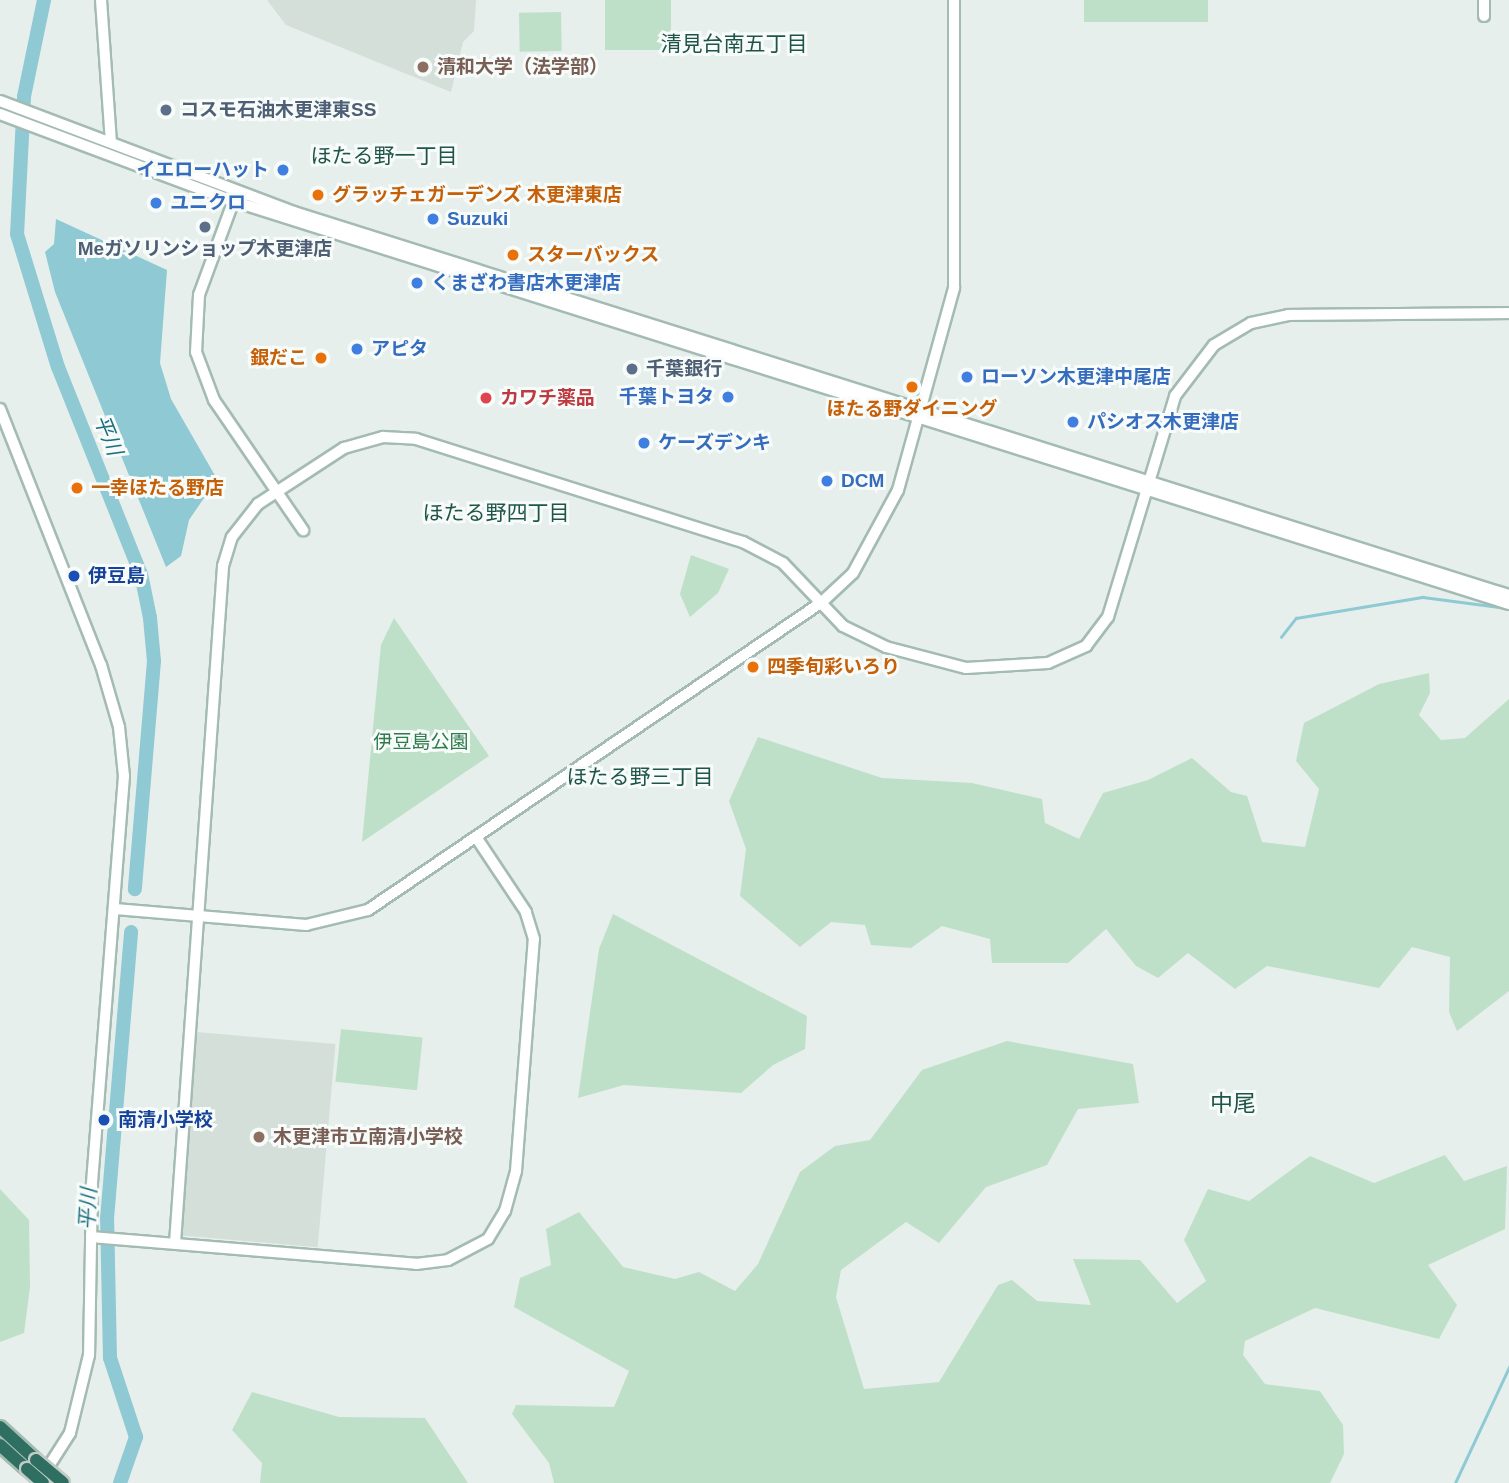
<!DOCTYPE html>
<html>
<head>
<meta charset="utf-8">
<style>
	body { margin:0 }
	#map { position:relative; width:1509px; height:1483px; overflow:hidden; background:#e6efeb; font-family:Arial,"Noto Sans JP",sans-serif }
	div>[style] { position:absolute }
	.built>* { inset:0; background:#d4dfda; transform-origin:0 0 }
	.green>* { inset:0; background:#bfe0c8; transform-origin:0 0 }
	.water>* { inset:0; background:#8ec9d4 }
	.stream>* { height:2.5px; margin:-1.25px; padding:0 1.25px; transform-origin:1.25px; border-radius:1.25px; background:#8ec9d4 }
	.river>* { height:14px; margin:-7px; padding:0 7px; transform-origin:7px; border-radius:7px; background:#8ec9d4 }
	.roads { filter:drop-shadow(2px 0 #a4bbb3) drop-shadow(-2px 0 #a4bbb3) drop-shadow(0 2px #a4bbb3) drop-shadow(0 -2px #a4bbb3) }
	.secondary>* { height:10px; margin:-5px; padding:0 5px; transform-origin:5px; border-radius:5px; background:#fff }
	.highway>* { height:12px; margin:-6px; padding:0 6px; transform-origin:6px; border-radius:6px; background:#2f6f62 }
	.bridges { filter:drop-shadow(2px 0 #c2cac8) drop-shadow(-2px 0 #c2cac8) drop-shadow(0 2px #c2cac8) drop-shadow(0 -2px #c2cac8) }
	.highway-bridge>* { height:12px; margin:-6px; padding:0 6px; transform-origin:6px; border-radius:6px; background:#2f6f62 }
	.dots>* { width:19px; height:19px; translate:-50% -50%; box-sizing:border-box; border:4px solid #f7fbf9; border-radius:50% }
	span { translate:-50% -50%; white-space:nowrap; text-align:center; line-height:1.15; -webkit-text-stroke:6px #f7fbf9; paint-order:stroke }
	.education-label { font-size:19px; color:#785e54; font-weight:700 }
	.left { translate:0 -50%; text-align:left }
	.service-label { font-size:19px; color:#4e5e75; font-weight:700 }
	.shop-label { font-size:19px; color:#366cbe; font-weight:700 }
	.right { translate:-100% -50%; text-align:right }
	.food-label { font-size:19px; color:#c56008; font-weight:700 }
	.health-label { font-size:19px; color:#be3a42; font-weight:700 }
	.transit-label { font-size:19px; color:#164399; font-weight:700 }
	.park-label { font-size:19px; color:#2d7a4b }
	.neighbourhood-label { font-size:21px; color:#1f5548 }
	.water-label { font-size:21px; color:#1c6f80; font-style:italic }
	.quarter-label { font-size:23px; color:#1f5548 }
</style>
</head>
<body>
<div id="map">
	<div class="built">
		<div style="clip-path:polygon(267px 0,476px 0,474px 31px,463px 42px,451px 92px,286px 25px)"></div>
		<div style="left:197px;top:1032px;width:139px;height:204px;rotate:5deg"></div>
	</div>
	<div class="green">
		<div style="left:605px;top:0;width:66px;height:50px"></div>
		<div style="left:1084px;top:0;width:124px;height:22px"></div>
		<div style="left:561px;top:12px;width:39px;height:42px;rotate:89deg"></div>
		<div style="clip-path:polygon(691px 555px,729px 569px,718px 593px,690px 617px,680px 594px)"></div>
		<div style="clip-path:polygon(394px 618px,489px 756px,362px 842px,381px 645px)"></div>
		<div style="clip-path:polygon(1429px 673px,1430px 693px,1419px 715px,1441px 740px,1465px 738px,1509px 699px,1509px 991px,1457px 1031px,1449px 1012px,1450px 957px,1412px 947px,1379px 988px,1267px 966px,1235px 989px,1188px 953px,1158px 978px,1136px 966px,1106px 929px,1068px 963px,992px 963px,990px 939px,942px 926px,911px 948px,871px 945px,865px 925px,831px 922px,800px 947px,740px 896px,746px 849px,729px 801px,758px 737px,882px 778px,972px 783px,1042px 799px,1045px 823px,1079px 839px,1103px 793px,1148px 780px,1192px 758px,1231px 792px,1247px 796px,1262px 842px,1305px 847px,1319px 789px,1296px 761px,1304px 723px,1379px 684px)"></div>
		<div style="clip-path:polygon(613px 914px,807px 1016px,805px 1049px,773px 1065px,741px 1093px,624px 1085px,578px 1098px,599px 949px)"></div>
		<div style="left:341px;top:1029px;width:82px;height:53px;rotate:6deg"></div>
		<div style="clip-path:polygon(1007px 1041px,1133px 1064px,1139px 1103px,1078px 1109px,1047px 1165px,986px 1187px,939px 1243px,906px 1222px,841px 1270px,836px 1297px,864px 1389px,939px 1382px,998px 1285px,1012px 1280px,1037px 1301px,1091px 1305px,1073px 1259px,1140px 1260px,1177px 1303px,1206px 1281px,1184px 1240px,1208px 1189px,1249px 1201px,1310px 1156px,1374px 1183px,1445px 1155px,1464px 1181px,1507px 1166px,1505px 1229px,1428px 1265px,1457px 1305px,1439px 1339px,1315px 1308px,1245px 1341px,1243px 1355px,1265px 1384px,1320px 1391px,1343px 1425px,1344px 1454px,1330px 1483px,554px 1483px,549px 1463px,512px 1414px,516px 1405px,614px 1407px,629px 1371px,514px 1307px,520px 1278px,551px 1265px,546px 1229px,579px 1212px,623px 1267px,675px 1279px,699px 1272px,735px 1291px,758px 1264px,800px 1172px,835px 1146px,870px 1140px,922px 1070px)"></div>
		<div style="clip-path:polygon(0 1189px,29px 1220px,30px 1287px,24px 1333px,0 1342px)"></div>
		<div style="clip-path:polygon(252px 1392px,339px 1417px,425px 1418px,468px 1483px,260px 1483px,262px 1463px,232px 1430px)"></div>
	</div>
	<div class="water">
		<div style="clip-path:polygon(56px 219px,167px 270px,160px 363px,171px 399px,217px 479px,189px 520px,181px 556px,166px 567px,55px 292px,45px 252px,54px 244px)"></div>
	</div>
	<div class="stream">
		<div style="left:1281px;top:637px;width:24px;rotate:-52deg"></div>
		<div style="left:1296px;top:618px;width:129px;rotate:-9.4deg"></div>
		<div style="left:1423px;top:597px;width:84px;rotate:7.5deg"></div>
		<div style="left:1455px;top:1483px;width:128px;rotate:-65deg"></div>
	</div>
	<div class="river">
		<div style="left:44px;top:0;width:99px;rotate:101.7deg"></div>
		<div style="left:24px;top:97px;width:137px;rotate:92.9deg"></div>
		<div style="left:17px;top:234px;width:139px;rotate:72.9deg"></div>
		<div style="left:58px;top:367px;width:223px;rotate:68.2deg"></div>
		<div style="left:141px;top:574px;width:45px;rotate:78.4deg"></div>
		<div style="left:150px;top:618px;width:43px;rotate:84.7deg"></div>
		<div style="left:154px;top:661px;width:229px;rotate:94.8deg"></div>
		<div style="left:120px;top:1483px;width:49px;rotate:-70.8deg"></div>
		<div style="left:136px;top:1437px;width:83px;rotate:-108.2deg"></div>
		<div style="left:110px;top:1358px;width:139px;rotate:-91.2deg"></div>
		<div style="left:107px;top:1219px;width:288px;rotate:-85.2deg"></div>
	</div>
	<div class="roads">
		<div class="secondary">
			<div style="left:101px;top:0;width:143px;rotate:86deg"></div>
			<div style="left:1484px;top:0;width:16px;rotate:90deg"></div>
			<div style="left:0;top:101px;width:314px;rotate:20.7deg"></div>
			<div style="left:294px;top:212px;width:1274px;rotate:17.5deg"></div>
			<div style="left:0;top:114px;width:249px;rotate:20.5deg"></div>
			<div style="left:233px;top:201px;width:1338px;rotate:17.53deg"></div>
			<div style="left:235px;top:197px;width:104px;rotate:110.2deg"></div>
			<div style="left:199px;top:295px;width:57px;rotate:93deg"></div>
			<div style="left:196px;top:352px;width:51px;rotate:69.4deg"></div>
			<div style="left:214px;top:400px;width:158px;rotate:55.6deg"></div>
			<div style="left:0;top:409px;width:275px;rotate:68.5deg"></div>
			<div style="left:101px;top:665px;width:65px;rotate:73.8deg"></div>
			<div style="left:119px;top:727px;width:49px;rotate:84.2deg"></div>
			<div style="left:124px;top:776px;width:411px;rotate:94.5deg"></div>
			<div style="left:92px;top:1186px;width:169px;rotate:91deg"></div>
			<div style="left:89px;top:1355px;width:80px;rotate:103.7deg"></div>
			<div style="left:70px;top:1433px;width:59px;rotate:122.6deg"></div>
			<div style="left:115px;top:909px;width:192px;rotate:4.8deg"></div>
			<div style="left:306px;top:925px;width:64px;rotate:-13.6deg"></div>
			<div style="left:368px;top:910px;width:549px;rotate:-34.15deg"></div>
			<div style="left:822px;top:602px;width:42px;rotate:-43.1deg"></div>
			<div style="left:853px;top:573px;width:94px;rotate:-61.5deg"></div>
			<div style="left:898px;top:490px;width:210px;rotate:-74.5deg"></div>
			<div style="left:954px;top:288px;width:288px;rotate:-90deg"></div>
			<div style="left:91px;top:1237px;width:326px;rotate:4.7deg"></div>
			<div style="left:416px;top:1264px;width:32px;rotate:-7deg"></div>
			<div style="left:448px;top:1260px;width:45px;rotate:-27.7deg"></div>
			<div style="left:488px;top:1239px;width:33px;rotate:-59deg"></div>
			<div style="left:505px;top:1211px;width:41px;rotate:-74.6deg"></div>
			<div style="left:516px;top:1171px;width:233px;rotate:-85.6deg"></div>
			<div style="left:534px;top:939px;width:28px;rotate:-107deg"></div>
			<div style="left:526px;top:912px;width:90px;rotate:-123.7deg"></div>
			<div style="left:175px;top:1243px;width:679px;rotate:-85.94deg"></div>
			<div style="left:223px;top:566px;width:30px;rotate:-73deg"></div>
			<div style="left:232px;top:537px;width:42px;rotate:-51.8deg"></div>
			<div style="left:258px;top:504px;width:103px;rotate:-33.1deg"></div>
			<div style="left:344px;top:448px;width:41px;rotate:-15.8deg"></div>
			<div style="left:383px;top:437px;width:33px;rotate:3deg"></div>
			<div style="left:416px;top:439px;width:343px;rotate:17.5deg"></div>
			<div style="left:743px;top:542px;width:45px;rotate:27.7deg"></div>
			<div style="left:783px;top:563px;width:87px;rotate:46.4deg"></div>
			<div style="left:843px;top:626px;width:48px;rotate:26deg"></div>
			<div style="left:886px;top:647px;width:83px;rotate:14.7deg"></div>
			<div style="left:966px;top:668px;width:82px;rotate:-3.5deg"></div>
			<div style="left:1048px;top:663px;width:42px;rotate:-24.1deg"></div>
			<div style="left:1086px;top:646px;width:36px;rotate:-53deg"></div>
			<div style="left:1108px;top:617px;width:231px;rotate:-73.1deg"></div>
			<div style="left:1175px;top:396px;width:64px;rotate:-52.6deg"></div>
			<div style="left:1214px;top:345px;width:43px;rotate:-30.7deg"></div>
			<div style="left:1251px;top:323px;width:38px;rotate:-12deg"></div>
			<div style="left:1288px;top:315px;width:221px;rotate:-0.5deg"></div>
		</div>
		<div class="highway">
			<div style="left:0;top:1427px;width:49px;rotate:42.5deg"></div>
			<div style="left:0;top:1445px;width:36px;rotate:42deg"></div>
		</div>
	</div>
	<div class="bridges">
		<div class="highway-bridge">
			<div style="left:36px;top:1460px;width:35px;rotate:40deg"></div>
			<div style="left:27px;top:1469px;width:21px;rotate:41deg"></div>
		</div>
	</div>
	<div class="dots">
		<div style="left:423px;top:67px;background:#8d6e63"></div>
		<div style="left:166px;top:110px;background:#5c6f8a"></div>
		<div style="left:283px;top:170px;background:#3f7fe0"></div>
		<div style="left:318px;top:195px;background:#e8710a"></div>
		<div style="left:156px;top:203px;background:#3f7fe0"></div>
		<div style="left:433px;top:219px;background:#3f7fe0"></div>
		<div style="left:205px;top:227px;background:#5c6f8a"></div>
		<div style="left:513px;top:255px;background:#e8710a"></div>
		<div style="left:417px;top:283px;background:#3f7fe0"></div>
		<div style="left:357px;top:349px;background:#3f7fe0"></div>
		<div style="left:321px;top:358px;background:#e8710a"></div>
		<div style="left:632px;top:369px;background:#5c6f8a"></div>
		<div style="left:967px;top:377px;background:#3f7fe0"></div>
		<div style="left:912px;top:387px;background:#e8710a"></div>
		<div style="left:728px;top:397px;background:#3f7fe0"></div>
		<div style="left:486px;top:398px;background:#e0444e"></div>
		<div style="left:1073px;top:422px;background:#3f7fe0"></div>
		<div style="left:644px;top:443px;background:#3f7fe0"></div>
		<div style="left:827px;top:481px;background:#3f7fe0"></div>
		<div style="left:77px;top:488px;background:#e8710a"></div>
		<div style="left:74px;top:576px;background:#1a4fb4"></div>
		<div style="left:753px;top:667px;background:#e8710a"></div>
		<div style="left:104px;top:1120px;background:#1a4fb4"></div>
		<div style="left:259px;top:1137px;background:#8d6e63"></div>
	</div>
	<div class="education-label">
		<span class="left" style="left:437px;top:67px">清和大学（法学部）</span>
		<span class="left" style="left:273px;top:1137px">木更津市立南清小学校</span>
	</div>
	<div class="service-label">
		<span class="left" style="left:180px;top:110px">コスモ石油木更津東SS</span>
		<span style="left:205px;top:249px">Meガソリンショップ木更津店</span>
		<span class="left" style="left:646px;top:369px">千葉銀行</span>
	</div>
	<div class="shop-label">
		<span class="right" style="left:269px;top:170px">イエローハット</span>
		<span class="left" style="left:170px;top:203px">ユニクロ</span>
		<span class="left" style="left:447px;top:219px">Suzuki</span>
		<span class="left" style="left:431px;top:283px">くまざわ書店木更津店</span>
		<span class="left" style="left:371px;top:349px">アピタ</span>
		<span class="left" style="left:981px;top:377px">ローソン木更津中尾店</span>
		<span class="right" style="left:714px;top:397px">千葉トヨタ</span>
		<span class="left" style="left:1087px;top:422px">パシオス木更津店</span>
		<span class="left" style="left:658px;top:443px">ケーズデンキ</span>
		<span class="left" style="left:841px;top:481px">DCM</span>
	</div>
	<div class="food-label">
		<span class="left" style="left:332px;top:195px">グラッチェガーデンズ 木更津東店</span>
		<span class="left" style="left:527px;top:255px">スターバックス</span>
		<span class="right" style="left:307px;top:358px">銀だこ</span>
		<span style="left:912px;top:409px">ほたる野ダイニング</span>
		<span class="left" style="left:91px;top:488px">一幸ほたる野店</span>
		<span class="left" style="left:767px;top:667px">四季旬彩いろり</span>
	</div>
	<div class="health-label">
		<span class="left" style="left:500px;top:398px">カワチ薬品</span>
	</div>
	<div class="transit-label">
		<span class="left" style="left:88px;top:576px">伊豆島</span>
		<span class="left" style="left:118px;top:1120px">南清小学校</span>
	</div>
	<div class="park-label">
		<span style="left:421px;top:742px">伊豆島公園</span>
	</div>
	<div class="neighbourhood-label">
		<span style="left:734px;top:44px">清見台南五丁目</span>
		<span style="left:384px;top:156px">ほたる野一丁目</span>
		<span style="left:496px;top:513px">ほたる野四丁目</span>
		<span style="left:640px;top:777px">ほたる野三丁目</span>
	</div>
	<div class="water-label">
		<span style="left:108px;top:435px;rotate:68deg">平川</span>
		<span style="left:88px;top:1209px;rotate:-87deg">平川</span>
	</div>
	<div class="quarter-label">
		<span style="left:1233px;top:1103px">中尾</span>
	</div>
</div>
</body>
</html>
